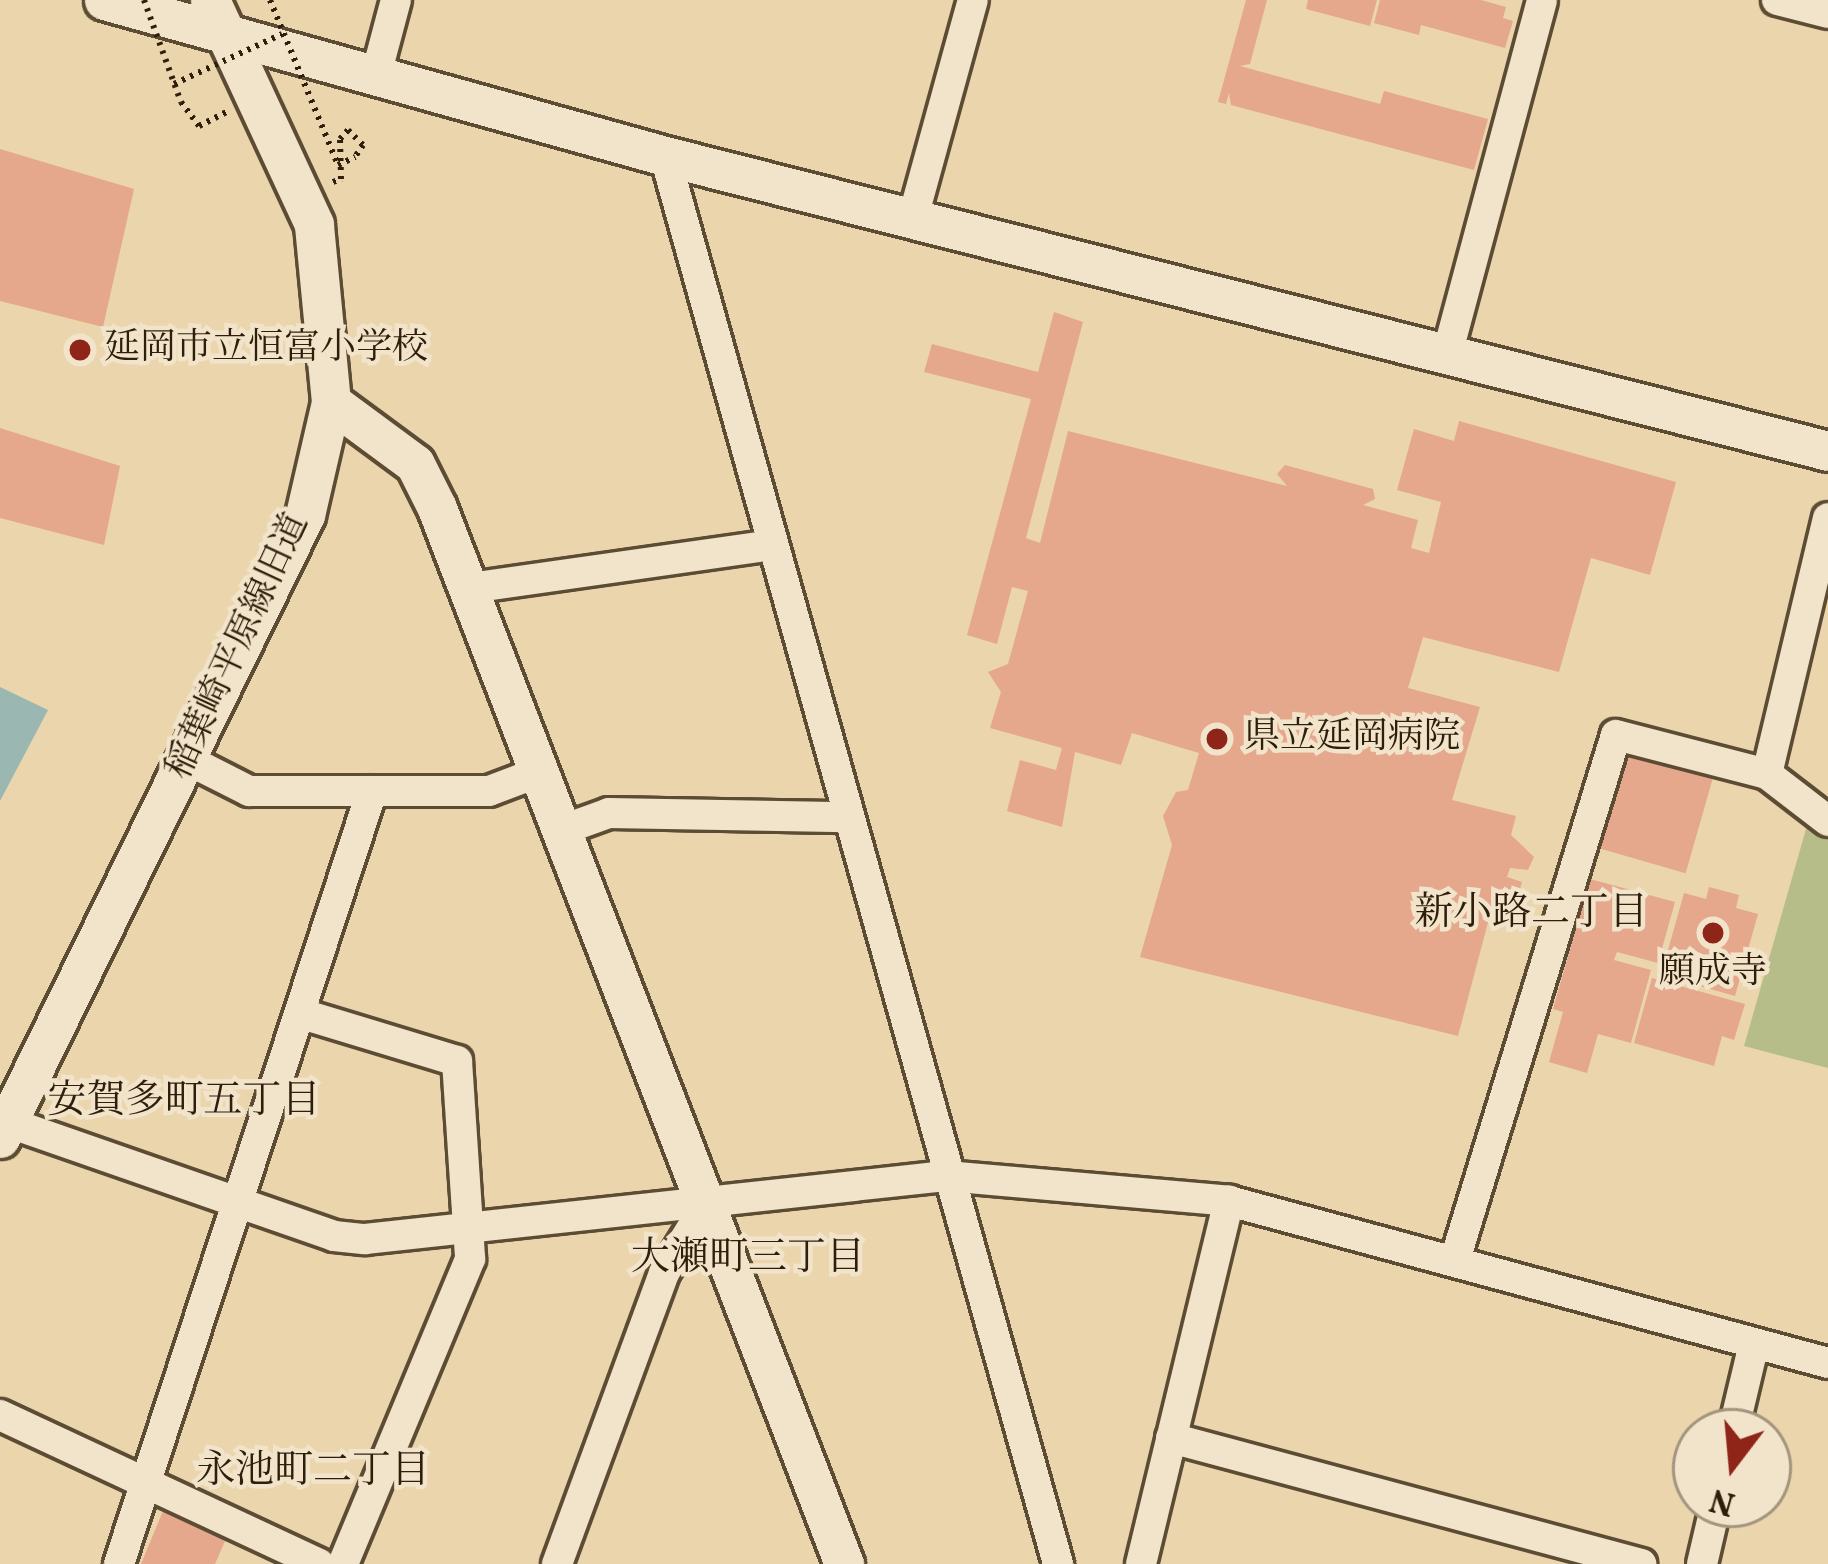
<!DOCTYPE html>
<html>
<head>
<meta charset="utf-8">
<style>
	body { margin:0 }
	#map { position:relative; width:1828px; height:1564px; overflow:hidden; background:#ead5ad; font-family:Vollkorn,"Noto Serif JP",serif }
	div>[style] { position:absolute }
	.green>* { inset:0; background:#b7bd89 }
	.water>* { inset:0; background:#9ab7b2 }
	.building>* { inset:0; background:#e5a88d; transform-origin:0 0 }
	.path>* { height:6px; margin-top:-3px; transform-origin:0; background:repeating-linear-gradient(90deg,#2e1e0b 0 3px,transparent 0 9px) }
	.roads { filter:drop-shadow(3px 0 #5d4c34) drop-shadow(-3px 0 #5d4c34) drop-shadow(0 3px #5d4c34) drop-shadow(0 -3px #5d4c34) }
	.minor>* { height:30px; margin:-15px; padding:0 15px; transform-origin:15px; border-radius:15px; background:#f1e4ca }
	.tertiary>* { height:39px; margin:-19.5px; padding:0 19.5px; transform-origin:19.5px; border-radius:19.5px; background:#f1e4ca }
	.path-bridge>* { height:6px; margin-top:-3px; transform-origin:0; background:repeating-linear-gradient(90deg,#2e1e0b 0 3px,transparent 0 9px) }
	.dots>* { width:33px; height:33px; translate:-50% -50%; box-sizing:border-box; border:6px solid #f1e4ca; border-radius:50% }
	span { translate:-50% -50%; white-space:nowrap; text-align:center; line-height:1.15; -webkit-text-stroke:9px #f1e4ca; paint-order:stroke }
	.poi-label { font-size:36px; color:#2e1e0b }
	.left { translate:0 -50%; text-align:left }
	.street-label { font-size:36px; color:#2e1e0b }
	.neighbourhood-label { font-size:39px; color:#2e1e0b }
	.north { position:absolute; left:1672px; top:1408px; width:120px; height:120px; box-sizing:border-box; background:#f1e4ca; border:3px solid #a3957e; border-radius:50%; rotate:196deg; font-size:33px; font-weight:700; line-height:48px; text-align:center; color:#2e1e0b }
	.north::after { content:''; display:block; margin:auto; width:42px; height:54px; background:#8f2418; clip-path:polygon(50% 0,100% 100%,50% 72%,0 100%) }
</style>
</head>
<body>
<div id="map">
	<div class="green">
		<div style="clip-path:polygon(1808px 822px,1828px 838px,1828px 1068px,1744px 1046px)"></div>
	</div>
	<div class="water">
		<div style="clip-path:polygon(0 687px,48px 710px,0 801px)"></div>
	</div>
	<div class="building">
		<div style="clip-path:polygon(1246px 0,1267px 0,1250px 64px,1240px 66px,1380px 104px,1384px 91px,1488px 119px,1474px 170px,1231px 105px,1229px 93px,1226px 104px,1218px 102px)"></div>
		<div style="clip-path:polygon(1308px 0,1377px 0,1370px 26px,1306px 9px)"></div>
		<div style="clip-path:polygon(1380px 0,1481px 0,1506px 7px,1503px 18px,1513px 21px,1505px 48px,1421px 25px,1419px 35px,1374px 23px)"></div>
		<div style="clip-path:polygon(0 149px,134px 189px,103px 327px,0 301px)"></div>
		<div style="clip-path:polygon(1054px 312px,1083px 322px,1026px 538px,1040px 543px,1068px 431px,1287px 486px,1277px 474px,1285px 465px,1373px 489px,1375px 499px,1363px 505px,1418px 520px,1411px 548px,1429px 553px,1441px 502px,1397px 490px,1414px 429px,1454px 441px,1459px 421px,1676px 482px,1650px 575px,1591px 558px,1559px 672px,1423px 637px,1408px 688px,1480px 707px,1452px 800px,1516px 816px,1511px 835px,1534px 857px,1528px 870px,1510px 868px,1507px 877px,1522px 882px,1514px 911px,1491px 911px,1458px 1036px,1140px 957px,1172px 845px,1163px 816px,1176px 792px,1188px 790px,1199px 753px,1132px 733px,1121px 765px,1075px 752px,1062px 827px,1007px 811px,1020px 760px,1056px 770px,1062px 748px,990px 728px,1001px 692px,988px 672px,1008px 664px,1028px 591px,1012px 587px,997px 644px,967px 635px,1031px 399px,924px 372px,932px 344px,1038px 372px)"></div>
		<div style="clip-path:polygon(0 428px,120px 466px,104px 545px,0 518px)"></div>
		<div style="left:1626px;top:751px;width:91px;height:101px;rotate:16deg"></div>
		<div style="clip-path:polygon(1590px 879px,1675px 902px,1658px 963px,1617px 952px,1614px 960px,1651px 970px,1631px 1043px,1598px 1034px,1587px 1073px,1549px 1062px,1563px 1012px,1553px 1009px)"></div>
		<div style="clip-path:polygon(1709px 887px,1739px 895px,1736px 908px,1758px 914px,1735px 996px,1661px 975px,1684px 893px,1706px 899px)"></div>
		<div style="clip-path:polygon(1652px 978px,1745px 1004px,1734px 1040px,1722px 1036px,1714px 1066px,1634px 1043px)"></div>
		<div style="clip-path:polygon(165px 1506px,228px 1534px,215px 1564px,141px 1564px)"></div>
	</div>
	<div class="path">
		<div style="left:181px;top:102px;width:30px;rotate:53deg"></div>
		<div style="left:199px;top:126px;width:33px;rotate:-27deg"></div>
		<div style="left:333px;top:182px;width:9px;rotate:-21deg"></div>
		<div style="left:341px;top:179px;width:40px;rotate:-91.4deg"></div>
		<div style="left:340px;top:139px;width:12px;rotate:-48deg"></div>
		<div style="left:348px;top:130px;width:21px;rotate:45deg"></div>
		<div style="left:363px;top:145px;width:14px;rotate:124deg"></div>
	</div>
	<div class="roads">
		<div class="minor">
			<div style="left:1777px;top:0;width:53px;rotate:14.3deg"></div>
			<div style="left:376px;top:75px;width:78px;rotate:-75.1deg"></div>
			<div style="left:665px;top:156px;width:1462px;rotate:74.4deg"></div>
			<div style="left:912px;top:221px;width:229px;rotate:-74.6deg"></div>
			<div style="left:1447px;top:355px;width:367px;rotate:-75deg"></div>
			<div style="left:470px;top:588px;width:304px;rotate:-8.1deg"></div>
			<div style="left:186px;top:759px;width:71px;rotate:26.9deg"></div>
			<div style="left:249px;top:791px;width:240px"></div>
			<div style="left:489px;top:791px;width:53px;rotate:-20.8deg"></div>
			<div style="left:1767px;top:774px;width:77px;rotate:37.6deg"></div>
			<div style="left:562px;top:830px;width:50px;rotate:-19.9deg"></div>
			<div style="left:609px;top:813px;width:240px;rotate:1deg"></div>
			<div style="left:302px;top:1014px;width:162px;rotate:16.9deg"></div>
			<div style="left:457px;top:1061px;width:198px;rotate:86.2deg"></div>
			<div style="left:470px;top:1259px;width:330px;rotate:112.6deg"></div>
			<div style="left:7px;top:1122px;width:346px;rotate:19.2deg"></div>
			<div style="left:334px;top:1236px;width:31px;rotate:6deg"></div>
			<div style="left:365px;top:1239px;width:584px;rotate:-6.19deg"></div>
			<div style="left:946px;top:1176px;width:284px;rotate:5deg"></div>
			<div style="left:1229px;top:1201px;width:621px;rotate:15.13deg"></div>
			<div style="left:1455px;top:1260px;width:549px;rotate:-72.95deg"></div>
			<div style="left:1616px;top:735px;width:156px;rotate:14.5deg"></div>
			<div style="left:1767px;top:774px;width:263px;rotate:-76.6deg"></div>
			<div style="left:0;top:1415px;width:352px;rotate:25deg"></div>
			<div style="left:1733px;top:1432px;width:90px;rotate:-76.6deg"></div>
			<div style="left:1171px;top:1438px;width:487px;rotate:15deg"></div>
			<div style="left:119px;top:1564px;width:813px;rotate:-71.88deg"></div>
			<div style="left:557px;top:1564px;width:310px;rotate:-69.8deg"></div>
			<div style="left:664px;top:1273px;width:80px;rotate:-58.3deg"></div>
			<div style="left:1141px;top:1564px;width:374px;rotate:-76.4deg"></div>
			<div style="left:1702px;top:1564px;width:62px;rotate:-76.9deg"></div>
		</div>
		<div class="tertiary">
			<div style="left:104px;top:0;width:582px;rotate:15.54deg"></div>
			<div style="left:665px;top:156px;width:1200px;rotate:14.23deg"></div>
			<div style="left:331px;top:402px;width:104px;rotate:36.4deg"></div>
			<div style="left:415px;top:464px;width:49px;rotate:63.4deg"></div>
			<div style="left:437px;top:508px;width:1132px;rotate:68.92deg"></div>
			<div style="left:0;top:1138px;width:694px;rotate:-63.92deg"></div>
			<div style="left:305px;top:515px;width:116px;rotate:-77deg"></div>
			<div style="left:331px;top:402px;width:179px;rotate:-95.5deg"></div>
			<div style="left:314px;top:224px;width:247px;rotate:-114.9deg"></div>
		</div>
	</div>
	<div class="path-bridge">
		<div style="left:144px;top:0;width:109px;rotate:70.1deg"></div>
		<div style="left:270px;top:0;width:178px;rotate:67.6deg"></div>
		<div style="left:338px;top:165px;width:19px;rotate:-25deg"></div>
		<div style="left:174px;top:84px;width:119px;rotate:-24.8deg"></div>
	</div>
	<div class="dots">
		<div style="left:80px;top:350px;background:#8f2418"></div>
		<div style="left:1217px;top:739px;background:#8f2418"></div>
		<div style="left:1713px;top:933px;background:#8f2418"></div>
	</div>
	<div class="poi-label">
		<span class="left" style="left:104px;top:350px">延岡市立恒富小学校</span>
		<span class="left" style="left:1244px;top:739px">県立延岡病院</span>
		<span style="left:1713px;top:974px">願成寺</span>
	</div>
	<div class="street-label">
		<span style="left:239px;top:647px;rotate:-65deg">稲葉崎平原線旧道</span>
	</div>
	<div class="neighbourhood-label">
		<span style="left:1531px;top:914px">新小路二丁目</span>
		<span style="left:184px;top:1102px">安賀多町五丁目</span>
		<span style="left:748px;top:1259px">大瀬町三丁目</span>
		<span style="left:313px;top:1472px">永池町二丁目</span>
	</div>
	<div class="north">N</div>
</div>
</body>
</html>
